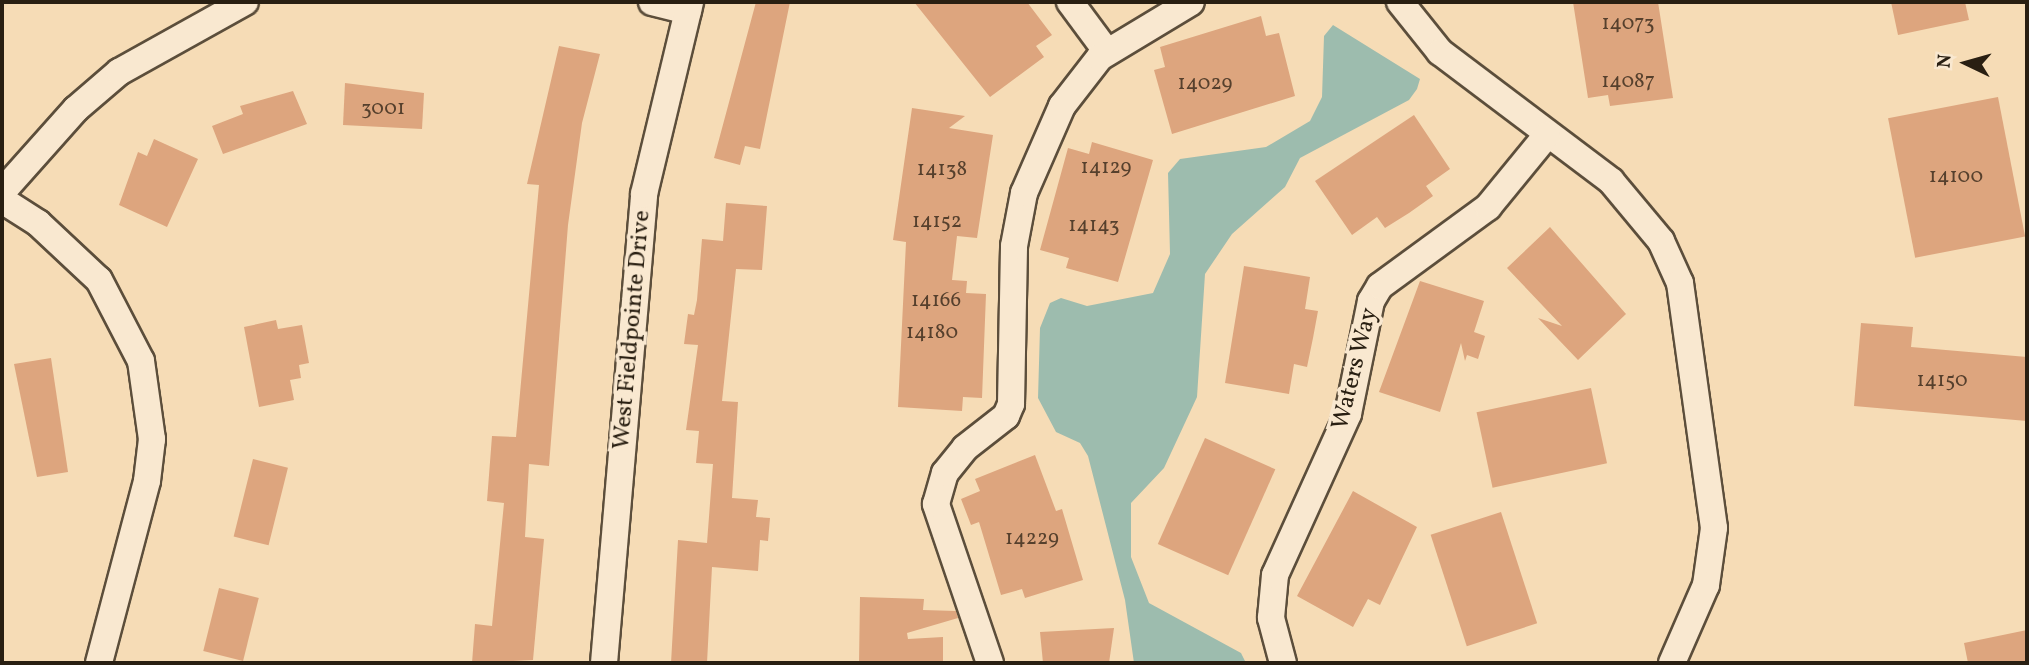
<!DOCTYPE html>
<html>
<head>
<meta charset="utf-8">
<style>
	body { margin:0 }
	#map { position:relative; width:2029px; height:665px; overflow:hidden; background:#f6dcb6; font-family:Vollkorn,serif }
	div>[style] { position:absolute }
	.water>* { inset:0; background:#9dbcae }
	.building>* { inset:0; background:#dda57e; transform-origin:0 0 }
	.roads { filter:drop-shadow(2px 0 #5c4e3b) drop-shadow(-2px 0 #5c4e3b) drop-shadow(0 2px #5c4e3b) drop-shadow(0 -2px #5c4e3b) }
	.street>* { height:26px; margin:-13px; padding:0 13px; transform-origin:13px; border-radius:13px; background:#f9e8d0 }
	span { translate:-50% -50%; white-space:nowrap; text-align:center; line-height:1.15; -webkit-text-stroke:7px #f9e8d0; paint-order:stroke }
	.number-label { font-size:21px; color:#56402d }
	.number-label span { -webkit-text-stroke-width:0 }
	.street-label { font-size:24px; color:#291f12 }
	.frame { position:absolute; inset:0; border:4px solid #291f12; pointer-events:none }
	.north { position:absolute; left:1931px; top:28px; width:70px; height:70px; -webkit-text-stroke:5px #f9e8d0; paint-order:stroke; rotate:275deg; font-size:19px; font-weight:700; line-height:28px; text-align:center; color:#291f12 }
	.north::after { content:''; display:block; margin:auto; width:24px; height:32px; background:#291f12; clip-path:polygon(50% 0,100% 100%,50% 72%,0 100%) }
</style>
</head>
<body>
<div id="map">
	<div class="water">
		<div style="clip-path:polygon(1333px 25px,1420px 79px,1417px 89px,1409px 100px,1300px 158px,1285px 187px,1232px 234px,1205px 274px,1197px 397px,1164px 468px,1131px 503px,1131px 557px,1149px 603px,1241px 653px,1246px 663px,1134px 663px,1125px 600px,1088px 456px,1080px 443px,1056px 432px,1038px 398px,1040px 328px,1050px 303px,1061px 298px,1087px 306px,1153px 293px,1170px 254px,1168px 173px,1180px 159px,1266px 147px,1310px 121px,1322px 97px,1324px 36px)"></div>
	</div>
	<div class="building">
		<div style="clip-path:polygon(756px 2px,790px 2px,760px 149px,745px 146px,740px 165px,714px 158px)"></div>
		<div style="clip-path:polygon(914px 2px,1027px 2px,1052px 35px,1036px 46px,1044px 57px,990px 97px)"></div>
		<div style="clip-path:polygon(1573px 2px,1658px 2px,1673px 98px,1610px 106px,1608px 95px,1588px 98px)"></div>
		<div style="clip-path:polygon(1891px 2px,1965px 2px,1969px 20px,1898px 35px)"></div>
		<div style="clip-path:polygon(1261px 16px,1266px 36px,1279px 33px,1295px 96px,1172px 134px,1154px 70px,1165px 67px,1160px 47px)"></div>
		<div style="clip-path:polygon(559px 46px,600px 54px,582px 123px,568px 225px,549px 466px,529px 464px,525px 537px,544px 539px,533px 660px,472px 663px,475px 624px,492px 626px,504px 503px,487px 501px,492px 436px,516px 437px,539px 185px,527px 184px)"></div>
		<div style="clip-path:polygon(345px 83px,424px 93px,422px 129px,343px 125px)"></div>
		<div style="clip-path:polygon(293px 91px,307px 124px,223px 154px,212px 126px,243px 114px,240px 106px)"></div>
		<div style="left:1998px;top:97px;width:142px;height:112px;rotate:79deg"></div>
		<div style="clip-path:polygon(912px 108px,965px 116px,949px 128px,993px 135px,977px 238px,957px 236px,952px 280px,967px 281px,966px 293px,986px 294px,982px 398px,963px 397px,962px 411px,898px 407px,906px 242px,893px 240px)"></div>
		<div style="clip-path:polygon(1414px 115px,1450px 169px,1426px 186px,1433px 196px,1409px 213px,1385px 228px,1377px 217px,1352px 235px,1315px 181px)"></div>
		<div style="clip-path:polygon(154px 139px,198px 159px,167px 227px,119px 205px,138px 152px,147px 156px)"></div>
		<div style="clip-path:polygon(1092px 142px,1153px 160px,1118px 282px,1066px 268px,1069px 258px,1040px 250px,1068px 148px,1089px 154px)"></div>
		<div style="clip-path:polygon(726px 203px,767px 206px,762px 270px,736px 269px,722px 401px,738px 402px,732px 498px,758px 500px,756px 517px,770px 518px,768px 541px,760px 540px,758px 571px,712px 567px,707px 663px,671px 663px,678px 540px,707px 543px,713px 464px,696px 463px,699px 431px,686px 430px,698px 345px,684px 344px,688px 314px,694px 315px,697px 300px,702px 239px,723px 241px)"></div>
		<div style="clip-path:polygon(1550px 227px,1626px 314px,1578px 360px,1538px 318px,1562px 326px,1507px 268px)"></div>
		<div style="clip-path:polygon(1244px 266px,1310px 277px,1305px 309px,1318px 311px,1313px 338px,1307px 367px,1294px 364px,1289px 394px,1225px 383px)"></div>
		<div style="clip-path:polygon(1420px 281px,1484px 301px,1474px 332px,1485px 336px,1478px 359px,1467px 355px,1465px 361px,1461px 343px,1440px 412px,1379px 392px)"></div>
		<div style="clip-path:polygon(276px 320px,278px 329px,302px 325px,309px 363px,299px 365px,301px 378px,290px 380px,294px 400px,259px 407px,244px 327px)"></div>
		<div style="clip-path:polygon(1861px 323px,1913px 327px,1911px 347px,2027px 357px,2027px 421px,1854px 406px)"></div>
		<div style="clip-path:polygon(51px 358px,68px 472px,37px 477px,14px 364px)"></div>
		<div style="left:1591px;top:388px;width:77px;height:117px;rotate:78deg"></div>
		<div style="left:1205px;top:438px;width:77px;height:116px;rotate:24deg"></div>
		<div style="clip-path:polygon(1035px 455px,1056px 511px,1062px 509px,1083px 580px,1025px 598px,1022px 589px,1001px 595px,979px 522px,971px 525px,961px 499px,980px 491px,975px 479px)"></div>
		<div style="left:253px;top:459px;width:36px;height:80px;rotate:14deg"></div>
		<div style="clip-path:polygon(1353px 491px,1417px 527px,1380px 605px,1368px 599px,1353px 627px,1297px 596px)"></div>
		<div style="left:1501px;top:512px;width:117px;height:74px;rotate:72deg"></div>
		<div style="left:219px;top:588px;width:41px;height:65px;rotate:14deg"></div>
		<div style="clip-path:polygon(860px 597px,924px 599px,923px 610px,956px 611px,958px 618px,907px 633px,908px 639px,943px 637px,943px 663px,859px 663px)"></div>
		<div style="clip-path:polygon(1114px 628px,1109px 663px,1043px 663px,1040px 632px)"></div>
		<div style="clip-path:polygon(2027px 630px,2027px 663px,1968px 663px,1964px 643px)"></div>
	</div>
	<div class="roads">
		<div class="street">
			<div style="left:652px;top:2px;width:37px;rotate:14deg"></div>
			<div style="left:1070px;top:2px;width:62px;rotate:53.5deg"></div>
			<div style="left:1400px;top:2px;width:64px;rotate:51.3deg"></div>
			<div style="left:1440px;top:52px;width:214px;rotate:37deg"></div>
			<div style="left:1611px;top:181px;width:78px;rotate:50.2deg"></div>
			<div style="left:1661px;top:241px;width:46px;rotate:65.7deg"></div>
			<div style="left:1680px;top:283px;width:247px;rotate:82.1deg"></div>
			<div style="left:1714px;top:528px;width:58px;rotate:98deg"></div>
			<div style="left:1706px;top:585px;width:85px;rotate:113.6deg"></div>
			<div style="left:2px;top:192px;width:111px;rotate:-48.3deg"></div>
			<div style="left:76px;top:109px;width:57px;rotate:-40.7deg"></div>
			<div style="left:119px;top:72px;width:144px;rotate:-29.1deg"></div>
			<div style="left:2px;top:200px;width:43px;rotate:32.6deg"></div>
			<div style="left:38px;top:223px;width:83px;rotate:43.1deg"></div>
			<div style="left:99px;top:280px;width:91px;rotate:62.6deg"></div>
			<div style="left:141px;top:361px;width:79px;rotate:82deg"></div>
			<div style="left:152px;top:439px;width:42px;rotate:96.8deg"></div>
			<div style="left:147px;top:481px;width:188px;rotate:104.8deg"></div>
			<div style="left:604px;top:663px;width:471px;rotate:-85.1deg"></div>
			<div style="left:644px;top:194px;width:197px;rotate:-76.5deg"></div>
			<div style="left:990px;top:663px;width:168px;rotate:-108.8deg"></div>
			<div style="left:936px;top:504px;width:32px;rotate:-74deg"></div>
			<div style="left:945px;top:473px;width:32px;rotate:-51deg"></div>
			<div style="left:965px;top:448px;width:52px;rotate:-38deg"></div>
			<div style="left:1006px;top:416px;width:13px;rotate:-67deg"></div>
			<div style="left:1011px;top:404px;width:158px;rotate:-88.9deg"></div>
			<div style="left:1014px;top:246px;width:54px;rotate:-79.3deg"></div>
			<div style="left:1024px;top:193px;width:95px;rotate:-66.4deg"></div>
			<div style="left:1062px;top:106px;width:62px;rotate:-52.2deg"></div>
			<div style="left:1100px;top:57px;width:106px;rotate:-31.1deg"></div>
			<div style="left:1283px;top:663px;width:47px;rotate:-104.9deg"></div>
			<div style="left:1271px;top:618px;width:43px;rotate:-84.7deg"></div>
			<div style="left:1275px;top:575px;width:177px;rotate:-65.6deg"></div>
			<div style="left:1348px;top:414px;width:115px;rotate:-78.5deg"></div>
			<div style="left:1371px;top:301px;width:17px;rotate:-59deg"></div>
			<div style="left:1380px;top:286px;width:134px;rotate:-36.2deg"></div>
			<div style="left:1488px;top:207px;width:93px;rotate:-50.7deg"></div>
		</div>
	</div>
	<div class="number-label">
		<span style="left:1628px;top:24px">14073</span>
		<span style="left:1628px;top:82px">14087</span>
		<span style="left:1205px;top:84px">14029</span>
		<span style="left:383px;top:109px">3001</span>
		<span style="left:1106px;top:168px">14129</span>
		<span style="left:942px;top:170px">14138</span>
		<span style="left:1956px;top:177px">14100</span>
		<span style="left:937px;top:222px">14152</span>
		<span style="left:1094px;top:226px">14143</span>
		<span style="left:936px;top:301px">14166</span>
		<span style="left:932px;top:333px">14180</span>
		<span style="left:1942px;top:381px">14150</span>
		<span style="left:1032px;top:539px">14229</span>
	</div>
	<div class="street-label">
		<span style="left:633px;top:330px;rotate:-85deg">West Fieldpointe Drive</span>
		<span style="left:1356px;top:369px;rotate:-76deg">Waters Way</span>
	</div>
	<div class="frame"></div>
	<div class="north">N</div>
</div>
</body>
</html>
